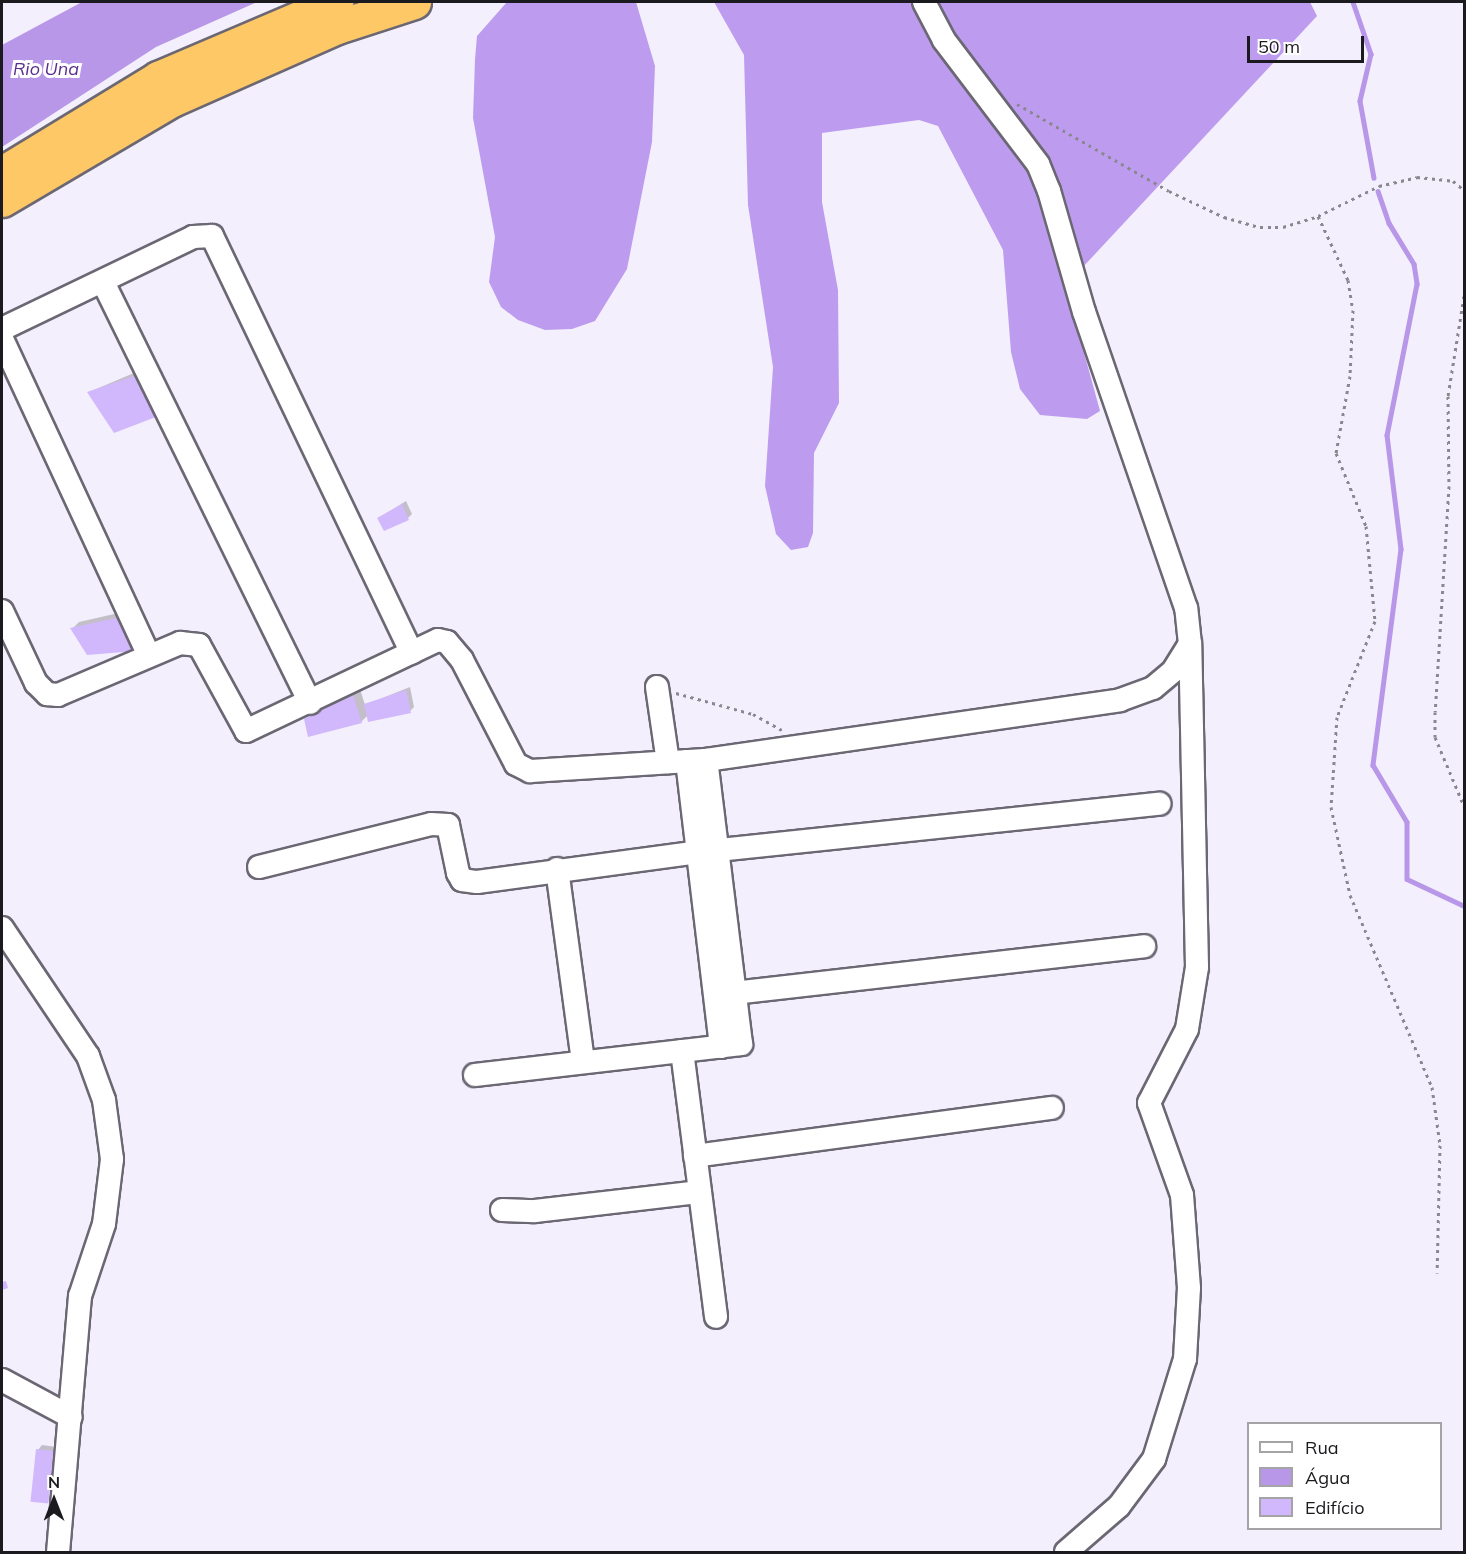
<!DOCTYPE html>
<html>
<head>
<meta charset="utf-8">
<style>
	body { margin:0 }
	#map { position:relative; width:1466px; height:1554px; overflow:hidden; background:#f4effc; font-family:Mulish,sans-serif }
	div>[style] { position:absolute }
	.forest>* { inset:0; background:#bd9cef }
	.water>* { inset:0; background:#b897e9 }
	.shadow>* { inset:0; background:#0003 }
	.stream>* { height:4.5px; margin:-2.25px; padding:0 2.25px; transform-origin:2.25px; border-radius:2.25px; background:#b897e9 }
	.building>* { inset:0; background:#d1b7fb; transform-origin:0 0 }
	.path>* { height:3px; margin-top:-1.5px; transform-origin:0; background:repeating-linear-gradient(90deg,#8a878f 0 3px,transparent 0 7.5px) }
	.roads { filter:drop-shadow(2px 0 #6b6773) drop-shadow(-2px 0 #6b6773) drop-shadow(0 2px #6b6773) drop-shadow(0 -2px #6b6773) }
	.minor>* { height:22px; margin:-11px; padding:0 11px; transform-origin:11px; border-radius:11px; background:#fff }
	.highway>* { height:33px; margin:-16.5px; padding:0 16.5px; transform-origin:16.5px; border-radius:16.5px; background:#fec866 }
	span { translate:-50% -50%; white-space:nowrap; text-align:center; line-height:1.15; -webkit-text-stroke:6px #fff; paint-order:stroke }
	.water-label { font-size:18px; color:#5b2d8c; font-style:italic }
	.frame { position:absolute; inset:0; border:3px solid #1b1a1e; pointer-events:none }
	.legend { position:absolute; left:1247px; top:1422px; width:195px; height:108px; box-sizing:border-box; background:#fff; border:2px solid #a4a3a5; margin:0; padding:8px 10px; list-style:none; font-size:18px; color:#1b1a1e }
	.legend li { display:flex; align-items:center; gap:12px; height:30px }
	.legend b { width:30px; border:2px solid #a4a3a5 }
	.north { position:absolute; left:24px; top:1470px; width:60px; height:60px; -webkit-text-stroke:4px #fff; paint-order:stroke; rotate:0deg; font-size:16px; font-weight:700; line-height:24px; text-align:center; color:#1b1a1e }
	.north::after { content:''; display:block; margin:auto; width:21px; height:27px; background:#1b1a1e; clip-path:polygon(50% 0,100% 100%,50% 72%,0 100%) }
	.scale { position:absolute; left:1247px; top:36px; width:117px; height:27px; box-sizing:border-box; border:3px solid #1b1a1e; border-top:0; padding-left:8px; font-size:18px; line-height:21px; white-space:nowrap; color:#1b1a1e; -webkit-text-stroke:4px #fff; paint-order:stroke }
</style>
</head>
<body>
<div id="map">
	<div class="forest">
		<div style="clip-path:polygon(507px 2px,636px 2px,655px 66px,652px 142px,627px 269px,595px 321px,572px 329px,545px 330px,518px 320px,501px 307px,489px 282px,495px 237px,473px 118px,475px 59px,477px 36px)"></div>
		<div style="clip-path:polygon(714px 2px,1310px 2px,1317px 16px,1082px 268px,1068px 294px,1100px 411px,1087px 419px,1040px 415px,1020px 389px,1011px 352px,1003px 250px,938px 126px,919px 120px,822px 133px,822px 202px,838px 290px,839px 403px,814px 453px,813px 533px,808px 547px,791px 550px,776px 534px,765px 486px,773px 367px,748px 205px,744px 55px)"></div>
	</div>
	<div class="water">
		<div style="clip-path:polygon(82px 2px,257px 2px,156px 47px,2px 147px,2px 45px)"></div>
	</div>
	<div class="shadow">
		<div style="clip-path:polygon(141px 370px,162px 409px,155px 416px,89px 392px)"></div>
		<div style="clip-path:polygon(406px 501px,412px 514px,408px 518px,379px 518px)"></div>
		<div style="clip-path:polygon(123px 612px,142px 643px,72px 629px,79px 622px)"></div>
		<div style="clip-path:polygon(410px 687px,414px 707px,410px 711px,368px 715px,361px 722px,306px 719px,360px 689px,365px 705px)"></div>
		<div style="clip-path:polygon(42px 1445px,57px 1447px,46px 1503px,38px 1450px)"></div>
	</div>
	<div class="stream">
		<div style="left:1353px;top:2px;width:55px;rotate:70.9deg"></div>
		<div style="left:1371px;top:54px;width:48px;rotate:103.2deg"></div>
		<div style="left:1360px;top:101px;width:78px;rotate:79.7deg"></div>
		<div style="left:1378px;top:191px;width:34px;rotate:71deg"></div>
		<div style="left:1389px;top:223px;width:48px;rotate:58.6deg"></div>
		<div style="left:1414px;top:264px;width:20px;rotate:81deg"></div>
		<div style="left:1417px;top:284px;width:154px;rotate:101.2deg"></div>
		<div style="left:1387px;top:435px;width:115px;rotate:83deg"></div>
		<div style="left:1401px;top:549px;width:218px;rotate:97.4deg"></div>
		<div style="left:1373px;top:765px;width:66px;rotate:59.2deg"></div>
		<div style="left:1407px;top:822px;width:57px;rotate:90deg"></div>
		<div style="left:1407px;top:879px;width:63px;rotate:25.3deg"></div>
	</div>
	<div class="building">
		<div style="clip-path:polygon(134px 376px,156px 417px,114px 433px,87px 392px)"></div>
		<div style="clip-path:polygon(402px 504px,409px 520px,384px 531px,377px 518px)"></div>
		<div style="clip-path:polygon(116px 618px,136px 651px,87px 655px,70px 628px)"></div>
		<div style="clip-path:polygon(406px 690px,411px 713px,368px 722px,364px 704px)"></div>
		<div style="clip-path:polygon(353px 695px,362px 723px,308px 737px,304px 719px)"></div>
		<div style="clip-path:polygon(6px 1281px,8px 1288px,2px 1290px,2px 1282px)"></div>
		<div style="left:36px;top:1449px;width:18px;height:53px;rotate:6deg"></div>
	</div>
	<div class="path">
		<div style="left:1017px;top:104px;width:175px;rotate:29.8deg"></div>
		<div style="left:1169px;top:191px;width:61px;rotate:25.3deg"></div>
		<div style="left:1224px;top:217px;width:37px;rotate:16deg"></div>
		<div style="left:1260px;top:227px;width:23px"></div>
		<div style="left:1283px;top:227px;width:37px;rotate:-17deg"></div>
		<div style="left:1318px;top:216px;width:68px;rotate:-26.2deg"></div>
		<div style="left:1379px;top:186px;width:39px;rotate:-13deg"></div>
		<div style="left:1417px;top:177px;width:36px;rotate:6deg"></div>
		<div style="left:1453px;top:181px;width:14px;rotate:39deg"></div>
		<div style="left:1318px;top:216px;width:71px;rotate:64.9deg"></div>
		<div style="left:1348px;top:280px;width:30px;rotate:81deg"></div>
		<div style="left:1353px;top:310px;width:66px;rotate:92.6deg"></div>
		<div style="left:1350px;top:376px;width:78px;rotate:100.3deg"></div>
		<div style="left:1336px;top:453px;width:79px;rotate:67.7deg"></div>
		<div style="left:1366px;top:526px;width:95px;rotate:84.6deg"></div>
		<div style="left:1375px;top:621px;width:103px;rotate:111.6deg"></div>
		<div style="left:1337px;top:717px;width:90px;rotate:93.8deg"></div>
		<div style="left:1331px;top:807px;width:90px;rotate:77.8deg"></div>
		<div style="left:1350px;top:895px;width:209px;rotate:66.9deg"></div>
		<div style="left:1432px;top:1087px;width:59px;rotate:82.1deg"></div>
		<div style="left:1440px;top:1145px;width:128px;rotate:91.3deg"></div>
		<div style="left:1464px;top:296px;width:101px;rotate:99.1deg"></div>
		<div style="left:1448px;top:396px;width:90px;rotate:89.4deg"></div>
		<div style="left:1449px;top:486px;width:226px;rotate:93.5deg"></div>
		<div style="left:1435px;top:712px;width:25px;rotate:90deg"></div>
		<div style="left:1435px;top:737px;width:75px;rotate:67.2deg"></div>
		<div style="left:676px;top:693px;width:80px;rotate:15.3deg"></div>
		<div style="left:753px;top:714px;width:33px;rotate:29deg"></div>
	</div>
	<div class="roads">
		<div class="minor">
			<div style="left:103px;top:282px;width:469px;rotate:63.8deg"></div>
			<div style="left:2px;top:329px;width:212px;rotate:-25.7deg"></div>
			<div style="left:193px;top:237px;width:19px;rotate:-3deg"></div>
			<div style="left:212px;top:236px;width:462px;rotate:64.4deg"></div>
			<div style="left:2px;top:339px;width:347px;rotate:65.1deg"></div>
			<div style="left:2px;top:611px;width:80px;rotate:64.7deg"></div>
			<div style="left:36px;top:683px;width:16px;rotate:45deg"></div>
			<div style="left:47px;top:694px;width:11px;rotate:5deg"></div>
			<div style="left:58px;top:695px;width:133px;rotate:-23.1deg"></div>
			<div style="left:180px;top:643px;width:19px;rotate:6deg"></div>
			<div style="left:199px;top:645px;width:98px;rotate:61.3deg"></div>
			<div style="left:246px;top:731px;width:212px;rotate:-25.4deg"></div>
			<div style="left:438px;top:640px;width:9px;rotate:13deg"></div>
			<div style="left:447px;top:642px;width:23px;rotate:50deg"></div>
			<div style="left:462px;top:660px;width:117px;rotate:62.6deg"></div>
			<div style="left:516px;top:764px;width:16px;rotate:27deg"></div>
			<div style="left:530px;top:771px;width:176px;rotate:-3.6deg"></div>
			<div style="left:706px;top:760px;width:418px;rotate:-8.2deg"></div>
			<div style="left:1120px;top:700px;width:35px;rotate:-20deg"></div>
			<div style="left:1153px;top:688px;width:26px;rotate:-40deg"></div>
			<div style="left:1173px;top:671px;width:32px;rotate:-58deg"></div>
			<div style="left:1190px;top:644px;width:36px;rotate:-96deg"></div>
			<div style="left:1186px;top:608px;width:313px;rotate:-109deg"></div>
			<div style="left:1084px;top:312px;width:126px;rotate:-106.1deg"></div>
			<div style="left:1049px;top:191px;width:29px;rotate:-112deg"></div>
			<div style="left:1038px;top:164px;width:156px;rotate:-127.2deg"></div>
			<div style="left:944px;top:40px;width:43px;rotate:-117.8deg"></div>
			<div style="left:657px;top:687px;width:76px;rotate:81.7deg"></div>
			<div style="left:687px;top:761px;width:288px;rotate:83.2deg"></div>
			<div style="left:259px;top:867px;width:177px;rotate:-14deg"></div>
			<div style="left:431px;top:824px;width:17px;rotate:3deg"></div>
			<div style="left:448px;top:825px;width:49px;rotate:78.2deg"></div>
			<div style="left:458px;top:873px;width:8px;rotate:60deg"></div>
			<div style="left:462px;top:880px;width:15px;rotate:8deg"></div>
			<div style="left:477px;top:882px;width:225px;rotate:-7.7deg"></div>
			<div style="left:700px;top:852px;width:462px;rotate:-6deg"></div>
			<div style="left:557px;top:869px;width:194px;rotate:82.3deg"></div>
			<div style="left:2px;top:928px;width:154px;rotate:56.1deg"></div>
			<div style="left:88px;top:1056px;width:47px;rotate:70deg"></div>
			<div style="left:104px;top:1100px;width:60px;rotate:82.3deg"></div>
			<div style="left:112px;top:1159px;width:65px;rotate:97deg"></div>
			<div style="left:104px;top:1224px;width:76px;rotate:108.4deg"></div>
			<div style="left:80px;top:1296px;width:257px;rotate:94.9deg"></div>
			<div style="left:716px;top:995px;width:431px;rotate:-6.5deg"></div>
			<div style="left:682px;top:1051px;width:268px;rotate:82.7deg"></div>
			<div style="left:475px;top:1075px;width:268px;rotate:-6.6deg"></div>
			<div style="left:741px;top:1044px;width:286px;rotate:-97deg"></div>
			<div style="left:695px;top:1156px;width:360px;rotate:-7.7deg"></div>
			<div style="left:502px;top:1210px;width:33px;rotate:2deg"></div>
			<div style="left:535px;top:1211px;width:166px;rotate:-6.6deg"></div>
			<div style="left:2px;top:1380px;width:78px;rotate:28.2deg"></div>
			<div style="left:1066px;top:1552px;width:70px;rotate:-41deg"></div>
			<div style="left:1119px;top:1506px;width:59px;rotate:-53.3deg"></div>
			<div style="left:1154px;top:1459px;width:105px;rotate:-72.8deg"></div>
			<div style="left:1185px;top:1359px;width:71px;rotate:-86.8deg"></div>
			<div style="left:1189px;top:1288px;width:93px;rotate:-94.3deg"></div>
			<div style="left:1182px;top:1195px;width:98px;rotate:-109.7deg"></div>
			<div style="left:1149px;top:1103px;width:83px;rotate:-62.8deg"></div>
			<div style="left:1187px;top:1029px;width:63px;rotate:-80.8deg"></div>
			<div style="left:1197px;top:967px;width:323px;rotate:-91.2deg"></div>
		</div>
		<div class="highway">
			<div style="left:2px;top:173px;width:183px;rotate:-31.3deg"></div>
			<div style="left:158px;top:78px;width:194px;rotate:-23.1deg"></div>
			<div style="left:2px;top:200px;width:197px;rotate:-30.5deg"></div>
			<div style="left:172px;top:100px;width:180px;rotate:-23.9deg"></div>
			<div style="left:337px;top:27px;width:81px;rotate:-18deg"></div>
		</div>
	</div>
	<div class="water-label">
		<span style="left:46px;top:69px">Rio Una</span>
	</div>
	<div class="frame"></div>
	<ul class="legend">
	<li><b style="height:8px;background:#fff"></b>Rua</li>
	<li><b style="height:16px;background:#b897e9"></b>Água</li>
	<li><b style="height:16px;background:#d1b7fb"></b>Edifício</li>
	</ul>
	<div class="north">N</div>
	<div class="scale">50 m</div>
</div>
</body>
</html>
